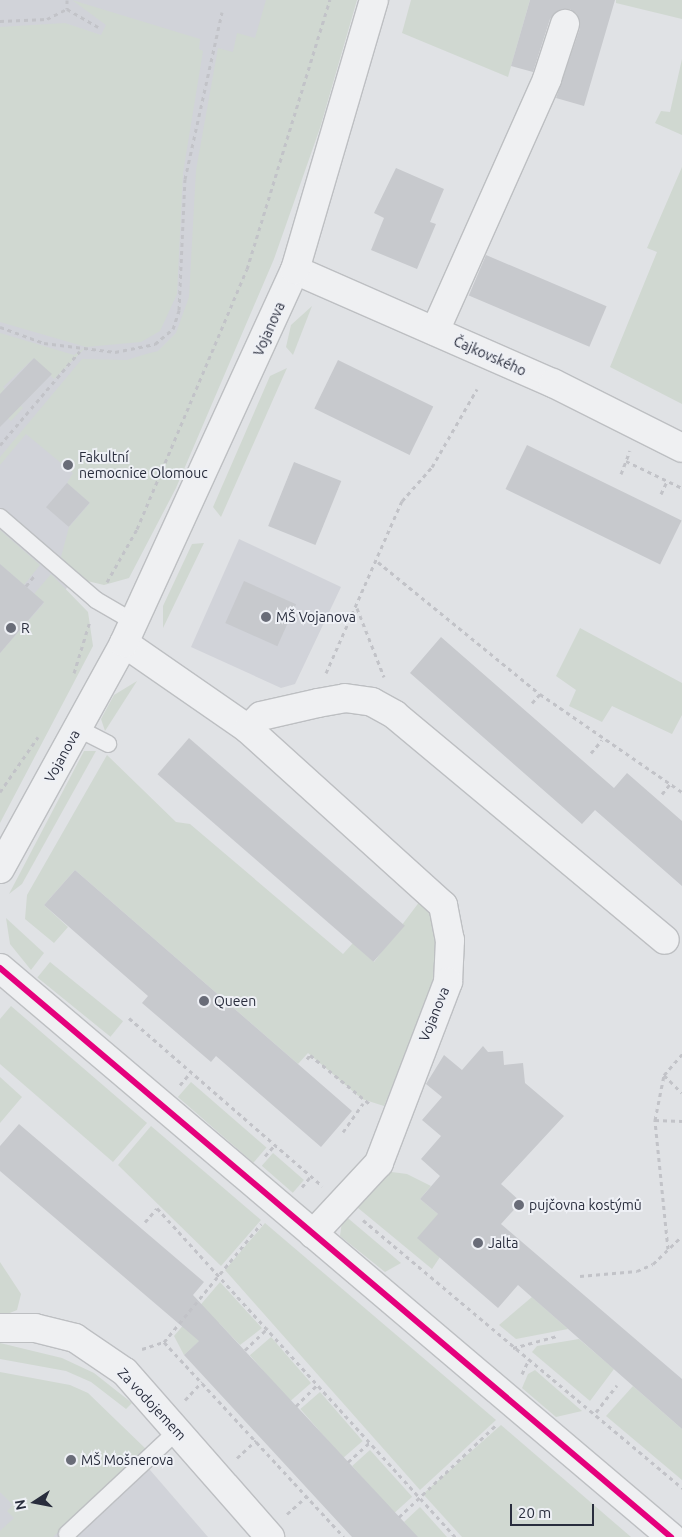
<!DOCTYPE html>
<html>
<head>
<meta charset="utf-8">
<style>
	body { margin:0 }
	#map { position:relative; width:682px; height:1537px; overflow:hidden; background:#e0e2e5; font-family:Ubuntu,sans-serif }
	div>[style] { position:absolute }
	.built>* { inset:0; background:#d1d3d9 }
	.green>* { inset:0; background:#d0d8d1; transform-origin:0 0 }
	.building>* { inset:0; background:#c7c9cd; transform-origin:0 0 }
	.path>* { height:3px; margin-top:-1.5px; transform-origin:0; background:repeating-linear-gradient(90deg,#c2c3c8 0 4px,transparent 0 8px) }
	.roads { filter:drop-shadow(1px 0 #bdbfc2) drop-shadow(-1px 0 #bdbfc2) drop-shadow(0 1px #bdbfc2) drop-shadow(0 -1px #bdbfc2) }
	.service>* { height:16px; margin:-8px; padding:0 8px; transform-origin:8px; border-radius:8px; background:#eff0f2 }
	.minor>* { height:28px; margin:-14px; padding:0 14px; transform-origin:14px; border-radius:14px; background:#eff0f2 }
	.bus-1>* { height:6px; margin:-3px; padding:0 3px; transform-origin:3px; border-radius:3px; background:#e5007d }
	.dots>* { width:14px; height:14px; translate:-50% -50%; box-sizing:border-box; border:2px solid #eef0f5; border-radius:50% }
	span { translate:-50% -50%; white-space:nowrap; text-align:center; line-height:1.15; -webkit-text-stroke:4px #eef0f5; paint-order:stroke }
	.street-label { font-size:14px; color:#292d3d }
	.poi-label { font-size:14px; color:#292d3d }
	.left { translate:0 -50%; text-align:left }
	.north { position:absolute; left:10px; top:1477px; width:50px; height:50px; -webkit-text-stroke:4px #eef0f5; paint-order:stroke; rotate:259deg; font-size:14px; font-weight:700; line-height:20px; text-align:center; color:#292d3d }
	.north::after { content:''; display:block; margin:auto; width:18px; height:22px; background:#292d3d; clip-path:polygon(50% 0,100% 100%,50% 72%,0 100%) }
	.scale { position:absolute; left:510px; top:1504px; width:84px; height:22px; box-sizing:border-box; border:2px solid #292d3d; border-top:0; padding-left:6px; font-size:15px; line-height:18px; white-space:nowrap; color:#292d3d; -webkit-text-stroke:4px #eef0f5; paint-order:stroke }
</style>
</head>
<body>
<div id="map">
	<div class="built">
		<div style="clip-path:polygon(0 0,309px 0,271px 138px,8px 717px,0 710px)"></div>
		<div style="clip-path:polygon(239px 539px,341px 587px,295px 684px,281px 688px,191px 647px)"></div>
		<div style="clip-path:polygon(0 1388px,144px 1463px,208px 1537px,0 1537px)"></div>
	</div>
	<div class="green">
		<div style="clip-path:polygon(72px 0,200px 39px,199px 49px,203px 51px,183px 173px,177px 294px,160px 331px,141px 342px,86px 347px,54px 379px,34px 358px,3px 387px,23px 408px,11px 421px,0 412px,0 333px,74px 355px,86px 347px,0 322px,0 27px,65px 23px,101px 35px,106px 25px)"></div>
		<div style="clip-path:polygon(266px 0,357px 0,320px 128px,274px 259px,176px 488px,129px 578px,104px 585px,83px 580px,61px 557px,69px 527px,90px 503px,67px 483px,73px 473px,26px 434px,0 465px,0 457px,82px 359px,127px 360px,146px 354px,158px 351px,176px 333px,189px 297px,196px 170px,218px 48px,233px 52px,237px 33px,255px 38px)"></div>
		<div style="clip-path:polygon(411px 0,530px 0,508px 77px,402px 33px)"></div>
		<div style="clip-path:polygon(616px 0,682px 0,682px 19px,616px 3px)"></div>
		<div style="clip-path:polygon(682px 59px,682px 135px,655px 123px,661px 111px,670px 112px)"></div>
		<div style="clip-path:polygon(682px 167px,682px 404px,610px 367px,657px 252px,647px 248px)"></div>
		<div style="clip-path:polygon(312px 306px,293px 355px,286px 347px,291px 325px)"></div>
		<div style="clip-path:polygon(287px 368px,221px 517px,213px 507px,270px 376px)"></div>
		<div style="clip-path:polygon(0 530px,40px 565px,24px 585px,0 564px)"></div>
		<div style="clip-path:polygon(204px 543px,163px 628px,163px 606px,192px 544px)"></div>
		<div style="clip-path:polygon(51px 574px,88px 612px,93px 646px,0 823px,0 653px,44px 603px,34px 594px)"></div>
		<div style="clip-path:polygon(580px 628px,682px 683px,682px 715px,672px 734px,612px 706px,602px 722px,569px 706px,576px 690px,556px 676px)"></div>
		<div style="clip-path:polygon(137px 681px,105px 731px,101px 719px,114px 695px)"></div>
		<div style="clip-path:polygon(84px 751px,96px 751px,22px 884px,9px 894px)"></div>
		<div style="clip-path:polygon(107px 755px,176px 822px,190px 824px,343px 954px,353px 943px,374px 962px,420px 901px,443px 923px,435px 982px,384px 1106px,362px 1099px,308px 1053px,298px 1064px,75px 870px,44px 905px,68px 927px,54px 943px,25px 919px,27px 895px)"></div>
		<div style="clip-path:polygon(6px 918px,44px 953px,31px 970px,10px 944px)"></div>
		<div style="left:50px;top:962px;width:94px;height:20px;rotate:39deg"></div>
		<div style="clip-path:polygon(11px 1006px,147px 1123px,113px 1162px,0 1064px,0 1019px)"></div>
		<div style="clip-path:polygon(0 1077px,22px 1097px,0 1123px)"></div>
		<div style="left:191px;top:1082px;width:100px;height:20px;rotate:41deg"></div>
		<div style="clip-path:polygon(151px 1126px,261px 1220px,221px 1266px,118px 1165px)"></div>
		<div style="left:273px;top:1153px;width:41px;height:17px;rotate:41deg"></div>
		<div style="clip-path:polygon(384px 1171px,407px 1174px,431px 1186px,420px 1199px,438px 1214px,440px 1257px,432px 1269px,352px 1203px)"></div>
		<div style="clip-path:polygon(343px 1214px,401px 1263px,385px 1272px,340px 1236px)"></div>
		<div style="clip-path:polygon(265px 1223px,496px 1420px,420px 1490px,225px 1270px)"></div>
		<div style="clip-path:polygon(0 1262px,21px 1294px,17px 1310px,0 1317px)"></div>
		<div style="clip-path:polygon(220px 1282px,262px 1328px,240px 1345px,219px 1323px,184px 1355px,174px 1336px)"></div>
		<div style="clip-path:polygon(532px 1297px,568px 1329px,516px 1339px,499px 1325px)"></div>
		<div style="left:271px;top:1337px;width:61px;height:28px;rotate:49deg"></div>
		<div style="clip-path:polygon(579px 1339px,614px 1369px,590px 1401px,532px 1352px,537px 1346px)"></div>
		<div style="clip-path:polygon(0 1343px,62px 1358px,94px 1373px,132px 1403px,126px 1409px,91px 1382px,66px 1371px,0 1359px)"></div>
		<div style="clip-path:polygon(535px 1370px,582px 1411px,556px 1417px,522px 1388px,528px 1374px)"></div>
		<div style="clip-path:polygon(0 1372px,70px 1385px,88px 1393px,147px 1450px,53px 1537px,0 1537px,0 1531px,14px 1518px,7px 1511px,13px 1505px,0 1492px)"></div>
		<div style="clip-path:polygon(633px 1386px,682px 1429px,682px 1480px,606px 1416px)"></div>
		<div style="left:320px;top:1392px;width:65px;height:26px;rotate:49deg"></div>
		<div style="clip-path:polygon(501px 1425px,631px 1537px,462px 1537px,423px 1494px)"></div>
		<div style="left:370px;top:1450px;width:63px;height:24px;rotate:48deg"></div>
		<div style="clip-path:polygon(420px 1507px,447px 1537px,417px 1537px,404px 1522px)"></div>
	</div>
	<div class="building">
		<div style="clip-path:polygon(530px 0,615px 0,584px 106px,556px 98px,580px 28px,577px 14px,570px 9px,561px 9px,550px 19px,533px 72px,511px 66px)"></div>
		<div style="clip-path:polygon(396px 168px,444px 189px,430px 222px,436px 224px,417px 269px,371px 250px,384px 218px,374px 213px)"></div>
		<div style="left:486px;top:255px;width:131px;height:44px;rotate:23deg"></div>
		<div style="clip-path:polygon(34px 358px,52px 374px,0 427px,0 394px)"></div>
		<div style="left:338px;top:360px;width:106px;height:54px;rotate:26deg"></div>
		<div style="left:527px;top:445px;width:172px;height:49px;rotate:26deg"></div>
		<div style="left:294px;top:462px;width:51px;height:69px;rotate:22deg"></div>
		<div style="left:67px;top:483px;width:30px;height:32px;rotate:41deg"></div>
		<div style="clip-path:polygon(0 564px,44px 602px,0 653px)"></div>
		<div style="left:244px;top:581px;width:57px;height:46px;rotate:24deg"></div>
		<div style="clip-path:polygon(441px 637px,614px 788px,627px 773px,682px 821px,682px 886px,595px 810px,582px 824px,410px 673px)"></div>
		<div style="left:189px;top:738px;width:286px;height:48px;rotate:41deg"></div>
		<div style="clip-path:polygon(75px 870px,352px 1111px,321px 1147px,216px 1056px,211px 1062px,142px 1003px,148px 996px,44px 905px)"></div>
		<div style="clip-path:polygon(483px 1046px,488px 1052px,503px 1051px,504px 1065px,523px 1063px,525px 1083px,564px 1116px,501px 1184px,521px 1202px,501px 1224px,682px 1379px,682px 1429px,518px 1285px,498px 1308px,417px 1238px,438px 1214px,420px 1199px,440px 1176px,421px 1159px,441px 1136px,422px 1120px,442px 1097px,426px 1084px,444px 1055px,462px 1070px)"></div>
		<div style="clip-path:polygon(19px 1124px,204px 1282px,193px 1295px,418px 1537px,352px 1537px,184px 1355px,199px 1341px,0 1171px,0 1146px)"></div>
	</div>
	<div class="path">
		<div style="left:67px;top:0;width:9px;rotate:90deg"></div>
		<div style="left:67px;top:9px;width:36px;rotate:30deg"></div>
		<div style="left:0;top:21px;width:47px;rotate:-2.4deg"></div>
		<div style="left:47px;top:19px;width:22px;rotate:-27deg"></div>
		<div style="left:0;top:327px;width:47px;rotate:20deg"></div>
		<div style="left:44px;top:343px;width:72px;rotate:7.2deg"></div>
		<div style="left:115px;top:352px;width:41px;rotate:-11.3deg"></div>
		<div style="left:155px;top:344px;width:23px;rotate:-40deg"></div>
		<div style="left:173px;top:329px;width:20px;rotate:-72deg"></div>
		<div style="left:179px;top:310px;width:131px;rotate:-87.4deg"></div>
		<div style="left:185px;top:179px;width:171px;rotate:-77.5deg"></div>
		<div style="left:0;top:445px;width:123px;rotate:-49.6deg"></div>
		<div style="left:626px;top:461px;width:62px;rotate:25.7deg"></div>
		<div style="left:621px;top:474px;width:25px;rotate:-69deg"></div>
		<div style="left:661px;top:494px;width:14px;rotate:-65deg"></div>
		<div style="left:378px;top:562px;width:209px;rotate:39.2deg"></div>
		<div style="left:540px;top:694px;width:173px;rotate:34.6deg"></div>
		<div style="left:107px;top:582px;width:61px;rotate:-60.5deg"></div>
		<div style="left:137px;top:529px;width:282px;rotate:-67.1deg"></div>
		<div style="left:247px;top:269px;width:282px;rotate:-72.9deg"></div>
		<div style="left:26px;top:586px;width:14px;rotate:-51deg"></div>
		<div style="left:357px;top:608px;width:74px;rotate:68.6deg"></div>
		<div style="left:74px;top:673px;width:54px;rotate:-72.9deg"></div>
		<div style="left:326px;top:673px;width:188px;rotate:-66.2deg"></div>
		<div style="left:402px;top:501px;width:45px;rotate:-48.6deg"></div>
		<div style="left:432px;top:467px;width:90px;rotate:-60deg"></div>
		<div style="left:532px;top:703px;width:12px;rotate:-48deg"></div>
		<div style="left:591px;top:753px;width:17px;rotate:-50deg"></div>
		<div style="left:0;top:792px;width:67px;rotate:-55.4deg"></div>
		<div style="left:662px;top:794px;width:13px;rotate:-51deg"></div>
		<div style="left:129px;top:1018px;width:256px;rotate:41deg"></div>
		<div style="left:307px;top:1059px;width:5px;rotate:-53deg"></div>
		<div style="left:310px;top:1055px;width:79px;rotate:39.3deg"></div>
		<div style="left:664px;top:1075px;width:25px;rotate:45deg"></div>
		<div style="left:180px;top:1085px;width:17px;rotate:-50deg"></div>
		<div style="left:655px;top:1120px;width:27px;rotate:2deg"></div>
		<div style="left:343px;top:1132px;width:35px;rotate:-55deg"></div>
		<div style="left:265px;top:1156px;width:13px;rotate:-48deg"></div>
		<div style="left:302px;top:1187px;width:14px;rotate:-51deg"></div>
		<div style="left:363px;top:1220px;width:417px;rotate:40deg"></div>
		<div style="left:145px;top:1222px;width:18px;rotate:-49deg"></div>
		<div style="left:157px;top:1208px;width:444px;rotate:47.8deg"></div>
		<div style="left:668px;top:1249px;width:130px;rotate:-95.8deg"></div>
		<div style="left:655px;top:1120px;width:46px;rotate:-78.7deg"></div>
		<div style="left:664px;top:1075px;width:28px;rotate:-49deg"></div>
		<div style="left:580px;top:1276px;width:57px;rotate:-5deg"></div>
		<div style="left:637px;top:1271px;width:17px;rotate:-24deg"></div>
		<div style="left:653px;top:1264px;width:40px;rotate:-44deg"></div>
		<div style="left:164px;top:1342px;width:265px;rotate:47.3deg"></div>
		<div style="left:513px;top:1348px;width:46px;rotate:-15.3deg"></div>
		<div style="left:142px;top:1349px;width:23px;rotate:-18deg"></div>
		<div style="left:164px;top:1342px;width:153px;rotate:-50.6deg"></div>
		<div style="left:245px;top:1350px;width:32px;rotate:-44deg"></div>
		<div style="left:522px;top:1374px;width:14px;rotate:-65deg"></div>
		<div style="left:185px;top:1400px;width:25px;rotate:-47deg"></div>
		<div style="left:296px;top:1406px;width:31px;rotate:-45deg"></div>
		<div style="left:596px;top:1412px;width:34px;rotate:-52deg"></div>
		<div style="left:237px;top:1458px;width:26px;rotate:-43deg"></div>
		<div style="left:348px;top:1462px;width:30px;rotate:-42deg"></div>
		<div style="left:287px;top:1514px;width:25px;rotate:-42deg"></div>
		<div style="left:399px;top:1517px;width:135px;rotate:-43.5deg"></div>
	</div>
	<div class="roads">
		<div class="service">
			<div style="left:0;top:517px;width:127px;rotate:40.8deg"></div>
			<div style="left:96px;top:600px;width:44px;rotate:30.1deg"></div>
			<div style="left:77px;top:728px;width:35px;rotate:27deg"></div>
			<div style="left:67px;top:1534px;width:151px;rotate:-43.1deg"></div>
		</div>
		<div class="minor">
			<div style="left:295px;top:270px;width:282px;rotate:23.7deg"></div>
			<div style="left:553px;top:383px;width:144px;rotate:26.7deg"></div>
			<div style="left:435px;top:331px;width:276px;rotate:-66deg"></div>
			<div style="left:547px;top:79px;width:58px;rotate:-71.9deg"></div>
			<div style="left:124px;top:643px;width:151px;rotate:34.7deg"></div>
			<div style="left:248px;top:729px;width:263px;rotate:42.1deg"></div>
			<div style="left:443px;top:905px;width:36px;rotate:79deg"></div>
			<div style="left:450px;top:940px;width:42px;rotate:92.7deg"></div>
			<div style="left:448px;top:982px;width:194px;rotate:110.9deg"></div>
			<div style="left:379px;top:1163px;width:97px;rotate:132.9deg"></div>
			<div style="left:248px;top:729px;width:18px;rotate:-45deg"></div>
			<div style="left:261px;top:716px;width:58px;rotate:-12.8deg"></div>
			<div style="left:318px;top:703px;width:27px;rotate:-10deg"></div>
			<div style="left:345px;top:698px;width:27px;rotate:8deg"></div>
			<div style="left:372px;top:702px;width:26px;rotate:29deg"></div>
			<div style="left:395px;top:715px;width:351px;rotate:39.8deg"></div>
			<div style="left:0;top:869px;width:258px;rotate:-61.2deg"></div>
			<div style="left:124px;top:643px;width:410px;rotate:-65.4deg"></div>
			<div style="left:295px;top:270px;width:281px;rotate:-73.7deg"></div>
			<div style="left:0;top:968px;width:880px;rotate:40.3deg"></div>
			<div style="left:0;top:1328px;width:35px"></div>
			<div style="left:35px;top:1328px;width:41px;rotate:14deg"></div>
			<div style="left:75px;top:1338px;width:60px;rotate:34.2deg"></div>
			<div style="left:125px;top:1372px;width:220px;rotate:48.7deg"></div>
		</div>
	</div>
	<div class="bus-1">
		<div style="left:0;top:968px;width:880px;rotate:40.3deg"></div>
	</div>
	<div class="dots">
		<div style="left:68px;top:465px;background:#696c78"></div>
		<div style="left:266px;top:617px;background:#696c78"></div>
		<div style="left:11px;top:628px;background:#696c78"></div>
		<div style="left:204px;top:1001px;background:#696c78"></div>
		<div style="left:519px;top:1205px;background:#696c78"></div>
		<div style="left:478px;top:1243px;background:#696c78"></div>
		<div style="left:71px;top:1460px;background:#696c78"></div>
	</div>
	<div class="street-label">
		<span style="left:269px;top:329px;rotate:-66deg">Vojanova</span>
		<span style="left:490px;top:356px;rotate:24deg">Čajkovského</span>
		<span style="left:62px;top:756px;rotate:-61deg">Vojanova</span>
		<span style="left:434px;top:1014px;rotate:-68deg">Vojanova</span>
		<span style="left:152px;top:1404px;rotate:47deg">Za vodojemem</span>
	</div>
	<div class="poi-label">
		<span class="left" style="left:79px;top:465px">Fakultní<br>nemocnice Olomouc</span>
		<span class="left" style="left:276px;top:617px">MŠ Vojanova</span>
		<span class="left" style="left:21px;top:628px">R</span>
		<span class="left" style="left:214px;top:1001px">Queen</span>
		<span class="left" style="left:529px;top:1205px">pujčovna kostýmů</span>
		<span class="left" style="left:488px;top:1243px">Jalta</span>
		<span class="left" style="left:81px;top:1460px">MŠ Mošnerova</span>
	</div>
	<div class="north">N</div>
	<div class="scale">20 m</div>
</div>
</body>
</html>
